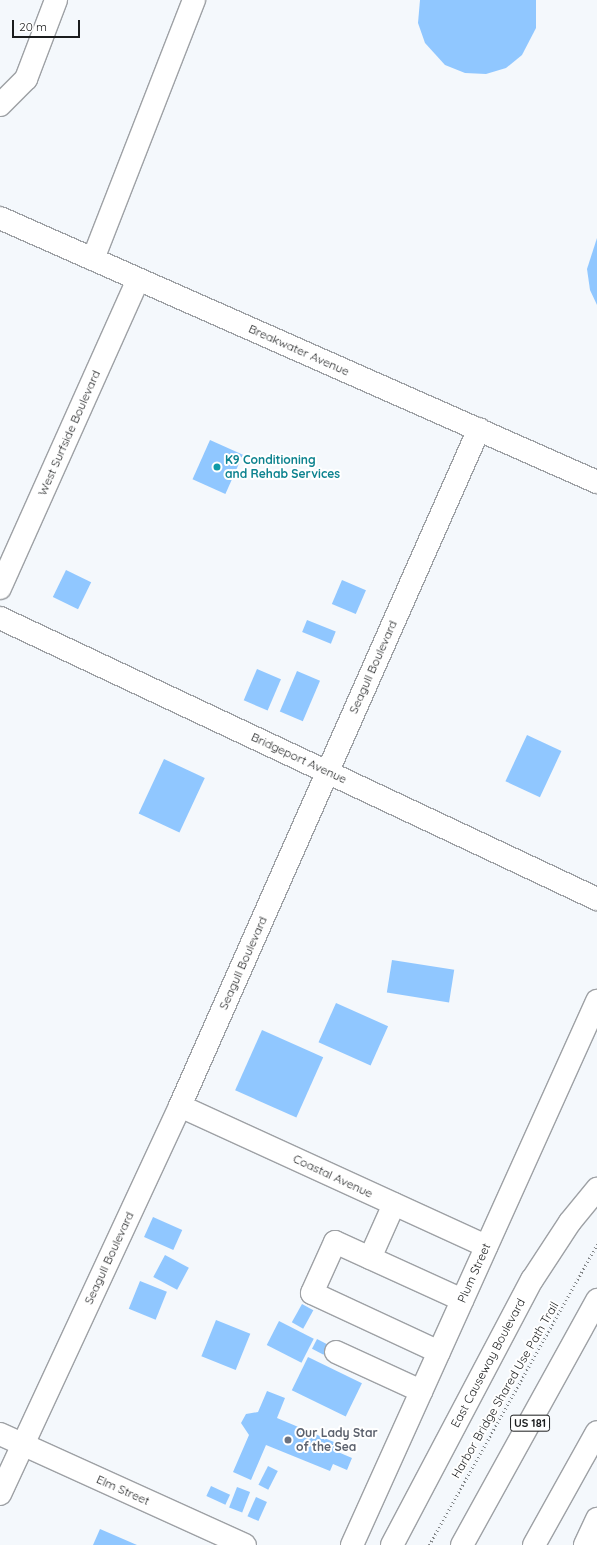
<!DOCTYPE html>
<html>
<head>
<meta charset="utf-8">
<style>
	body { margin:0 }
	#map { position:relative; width:597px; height:1545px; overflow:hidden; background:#f4f8fc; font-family:Quicksand,sans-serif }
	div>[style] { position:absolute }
	.building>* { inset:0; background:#90c7ff; transform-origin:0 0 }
	.path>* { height:2.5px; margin-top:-1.25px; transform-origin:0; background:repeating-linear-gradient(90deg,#828587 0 1px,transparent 0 4px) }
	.roads { filter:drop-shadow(1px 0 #9ea1a5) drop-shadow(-1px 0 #9ea1a5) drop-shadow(0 1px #9ea1a5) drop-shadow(0 -1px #9ea1a5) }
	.minor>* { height:22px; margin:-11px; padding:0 11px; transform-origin:11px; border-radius:11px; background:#fff }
	.highway>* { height:22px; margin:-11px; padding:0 11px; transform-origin:11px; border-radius:11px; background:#fff }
	.dots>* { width:11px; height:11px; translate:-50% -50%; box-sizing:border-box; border:2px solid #fff; border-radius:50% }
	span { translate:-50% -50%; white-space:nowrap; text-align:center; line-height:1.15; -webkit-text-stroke:4px #fff; paint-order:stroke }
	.shield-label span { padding:1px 3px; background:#fff; border:1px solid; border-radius:3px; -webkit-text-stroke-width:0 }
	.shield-label { font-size:11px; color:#1a1c1d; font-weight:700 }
	.street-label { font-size:12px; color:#1a1c1d }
	.culture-label { font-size:12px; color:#0d838f; font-weight:700 }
	.left { translate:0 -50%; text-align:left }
	.worship-label { font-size:12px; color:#5b616d; font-weight:700 }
	.scale { position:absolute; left:12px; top:20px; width:68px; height:18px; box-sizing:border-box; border:2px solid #1a1c1d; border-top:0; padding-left:5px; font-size:12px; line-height:14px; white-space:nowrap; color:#1a1c1d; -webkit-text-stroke:3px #fff; paint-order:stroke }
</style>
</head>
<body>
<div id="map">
	<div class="building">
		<div style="clip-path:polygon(420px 0,536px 0,536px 28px,522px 55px,506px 68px,486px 74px,465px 73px,445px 65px,425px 43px,418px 23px)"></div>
		<div style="clip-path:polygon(597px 238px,597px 305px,590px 290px,587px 269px)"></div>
		<div style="left:210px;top:440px;width:36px;height:43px;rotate:24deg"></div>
		<div style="left:66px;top:570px;width:28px;height:30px;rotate:26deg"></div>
		<div style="left:342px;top:580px;width:26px;height:26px;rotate:23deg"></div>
		<div style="left:307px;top:620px;width:31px;height:13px;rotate:22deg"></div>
		<div style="left:257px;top:669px;width:26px;height:34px;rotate:23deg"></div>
		<div style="left:297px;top:671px;width:25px;height:44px;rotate:23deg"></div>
		<div style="left:527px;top:735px;width:38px;height:51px;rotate:25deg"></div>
		<div style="left:164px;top:759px;width:45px;height:60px;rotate:25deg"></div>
		<div style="left:392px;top:960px;width:63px;height:33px;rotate:9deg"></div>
		<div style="left:336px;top:1003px;width:57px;height:43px;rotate:24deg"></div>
		<div style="left:262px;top:1030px;width:67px;height:66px;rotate:24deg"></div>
		<div style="left:153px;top:1217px;width:32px;height:22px;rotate:24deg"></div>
		<div style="left:165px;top:1255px;width:27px;height:25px;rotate:28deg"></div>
		<div style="left:140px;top:1281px;width:29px;height:30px;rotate:22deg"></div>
		<div style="left:302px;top:1304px;width:13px;height:21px;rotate:29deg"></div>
		<div style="left:216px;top:1320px;width:37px;height:39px;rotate:22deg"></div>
		<div style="left:279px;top:1321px;width:39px;height:27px;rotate:27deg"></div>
		<div style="left:317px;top:1339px;width:13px;height:11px;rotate:27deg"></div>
		<div style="left:308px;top:1357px;width:60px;height:37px;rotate:26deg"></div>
		<div style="clip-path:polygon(267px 1391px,285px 1398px,277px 1418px,341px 1445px,338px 1452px,352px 1458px,347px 1470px,333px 1464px,330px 1471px,266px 1445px,251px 1480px,233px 1472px,249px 1435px,241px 1423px,246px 1414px,258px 1412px)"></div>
		<div style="left:268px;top:1466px;width:11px;height:21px;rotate:27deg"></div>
		<div style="left:211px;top:1486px;width:21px;height:11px;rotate:25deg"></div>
		<div style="left:237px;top:1487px;width:14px;height:22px;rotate:21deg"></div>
		<div style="left:256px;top:1497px;width:12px;height:21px;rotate:24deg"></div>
		<div style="clip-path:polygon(100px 1529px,137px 1545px,93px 1545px)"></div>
	</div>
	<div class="path">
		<div style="left:429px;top:1545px;width:345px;rotate:-60.8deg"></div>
	</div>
	<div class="roads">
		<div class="minor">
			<div style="left:0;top:105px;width:37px;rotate:-45deg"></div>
			<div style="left:26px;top:79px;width:85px;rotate:-69.2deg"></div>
			<div style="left:0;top:218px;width:653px;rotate:23.86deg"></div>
			<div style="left:93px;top:259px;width:278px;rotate:-68.7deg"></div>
			<div style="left:0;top:588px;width:338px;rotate:-65.9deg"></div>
			<div style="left:0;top:618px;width:660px;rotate:25.21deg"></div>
			<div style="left:180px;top:1106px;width:337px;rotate:24.6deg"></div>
			<div style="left:370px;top:1258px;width:59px;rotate:-66deg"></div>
			<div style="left:336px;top:1352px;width:94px;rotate:24.6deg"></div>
			<div style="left:439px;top:1352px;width:140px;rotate:-155.1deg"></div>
			<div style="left:312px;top:1293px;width:56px;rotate:-65.7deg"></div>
			<div style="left:335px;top:1242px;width:140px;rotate:24.5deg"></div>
			<div style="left:0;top:1434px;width:269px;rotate:24.4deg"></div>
			<div style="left:0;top:1494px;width:428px;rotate:-65.1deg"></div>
			<div style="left:180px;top:1106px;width:740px;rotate:-66.17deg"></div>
			<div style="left:352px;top:1545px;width:597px;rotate:-65.75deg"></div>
			<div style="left:392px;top:1545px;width:300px;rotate:-62.2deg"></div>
			<div style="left:532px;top:1280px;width:69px;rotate:-56.8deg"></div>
			<div style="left:570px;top:1222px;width:43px;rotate:-50.7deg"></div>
			<div style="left:585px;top:1545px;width:29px;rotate:-65deg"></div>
		</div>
		<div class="highway">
			<div style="left:462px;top:1545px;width:280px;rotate:-61.1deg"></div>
			<div style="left:534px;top:1545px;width:129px;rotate:-60.9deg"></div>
		</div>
	</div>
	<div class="dots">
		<div style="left:217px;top:467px;background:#0f9aa8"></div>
		<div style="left:288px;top:1440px;background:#6b7280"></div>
	</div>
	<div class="shield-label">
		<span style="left:530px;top:1423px">US 181</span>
	</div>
	<div class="street-label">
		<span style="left:299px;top:350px;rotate:24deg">Breakwater Avenue</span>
		<span style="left:69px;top:433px;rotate:-66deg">West Surfside Boulevard</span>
		<span style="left:373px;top:667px;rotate:-66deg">Seagull Boulevard</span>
		<span style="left:299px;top:758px;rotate:25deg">Bridgeport Avenue</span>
		<span style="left:243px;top:963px;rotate:-66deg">Seagull Boulevard</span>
		<span style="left:333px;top:1176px;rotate:25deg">Coastal Avenue</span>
		<span style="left:109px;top:1258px;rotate:-65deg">Seagull Boulevard</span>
		<span style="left:474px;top:1273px;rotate:-66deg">Plum Street</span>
		<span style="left:488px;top:1363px;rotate:-62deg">East Causeway Boulevard</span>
		<span style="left:505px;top:1390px;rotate:-60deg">Harbor Bridge Shared Use Path Trail</span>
		<span style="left:123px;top:1490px;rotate:24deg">Elm Street</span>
	</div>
	<div class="culture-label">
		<span class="left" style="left:225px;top:467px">K9 Conditioning<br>and Rehab Services</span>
	</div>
	<div class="worship-label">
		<span class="left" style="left:296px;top:1440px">Our Lady Star<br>of the Sea</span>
	</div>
	<div class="scale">20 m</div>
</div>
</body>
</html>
